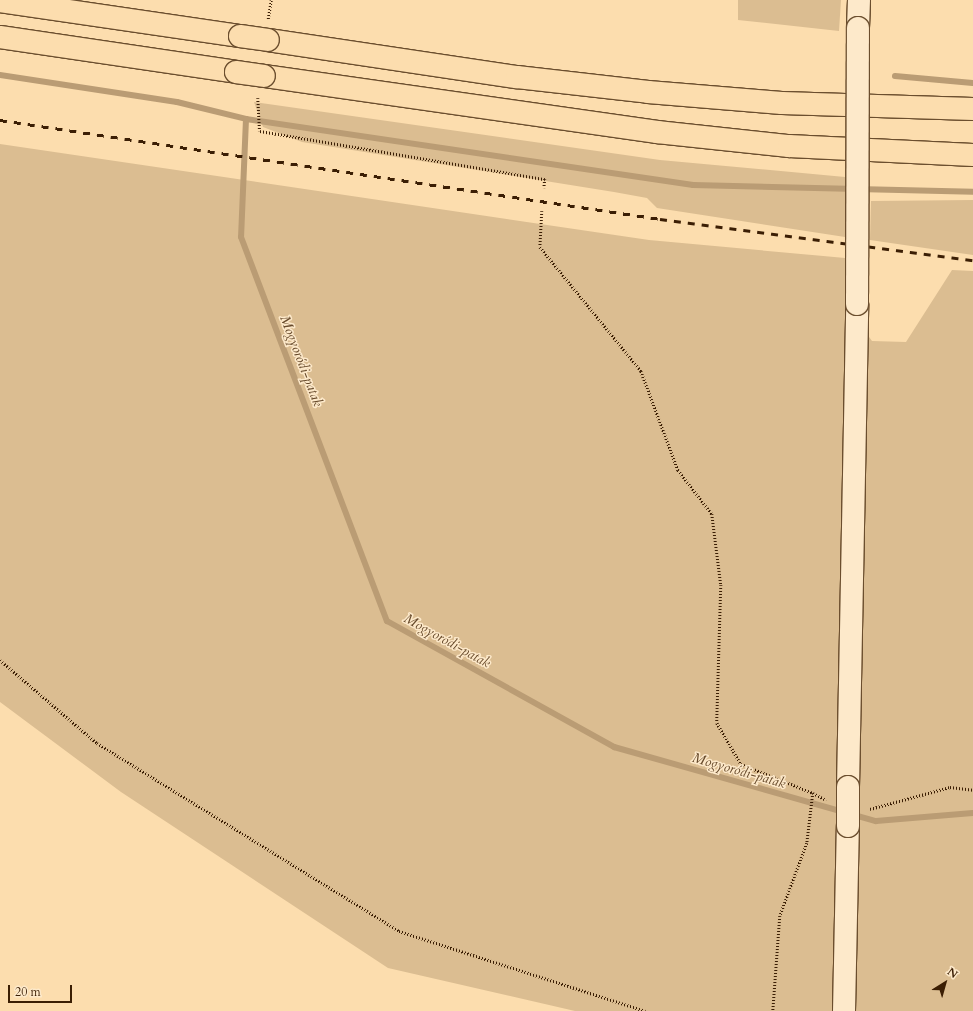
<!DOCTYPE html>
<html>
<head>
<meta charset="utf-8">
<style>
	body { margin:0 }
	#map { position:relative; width:973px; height:1011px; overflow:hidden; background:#fcddae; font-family:Cardo,serif }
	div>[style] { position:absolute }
	.green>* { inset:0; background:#dbbd91 }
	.stream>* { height:6px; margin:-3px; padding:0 3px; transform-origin:3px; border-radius:3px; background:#ba9c74 }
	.path>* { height:2.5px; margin-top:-1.25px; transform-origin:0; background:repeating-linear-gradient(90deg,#3b1e04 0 1px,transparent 0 3px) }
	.roads { filter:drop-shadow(1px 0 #6b4e2e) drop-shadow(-1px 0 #6b4e2e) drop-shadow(0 1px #6b4e2e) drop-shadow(0 -1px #6b4e2e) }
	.street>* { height:22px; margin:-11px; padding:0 11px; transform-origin:11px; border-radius:11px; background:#fde9ca }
	.highway>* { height:22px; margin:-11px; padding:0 11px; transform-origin:11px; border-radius:11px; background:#fcddae }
	.rail>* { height:3px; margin-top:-1.5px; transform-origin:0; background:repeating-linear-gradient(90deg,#3b1e04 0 7px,transparent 0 14px) }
	.bridges { filter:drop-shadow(1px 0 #6b4e2e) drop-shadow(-1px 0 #6b4e2e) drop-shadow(0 1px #6b4e2e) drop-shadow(0 -1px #6b4e2e) }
	.street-bridge>* { height:22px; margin:-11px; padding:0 11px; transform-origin:11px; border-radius:11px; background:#fde9ca }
	.highway-bridge>* { height:22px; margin:-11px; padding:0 11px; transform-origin:11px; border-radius:11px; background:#fcddae }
	span { translate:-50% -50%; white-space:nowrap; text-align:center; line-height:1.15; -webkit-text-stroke:3px #fde9ca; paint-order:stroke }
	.water-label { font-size:14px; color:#674a2b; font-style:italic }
	.north { position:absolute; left:925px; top:963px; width:40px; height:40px; -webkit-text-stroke:3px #fde9ca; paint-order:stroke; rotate:37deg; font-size:11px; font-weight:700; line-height:16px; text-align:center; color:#3b1e04 }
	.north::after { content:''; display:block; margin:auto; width:14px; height:18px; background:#3b1e04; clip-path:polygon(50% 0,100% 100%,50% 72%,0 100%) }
	.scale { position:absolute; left:8px; top:985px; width:64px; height:18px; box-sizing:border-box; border:2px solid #3b1e04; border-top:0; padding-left:5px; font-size:12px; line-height:14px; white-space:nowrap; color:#3b1e04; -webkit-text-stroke:3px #fde9ca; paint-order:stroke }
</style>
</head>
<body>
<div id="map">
	<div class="green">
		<div style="clip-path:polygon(738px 0,841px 0,839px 31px,738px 20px)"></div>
		<div style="clip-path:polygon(254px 102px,660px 160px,845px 177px,845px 237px,657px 208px,647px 198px,614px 192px,302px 142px,263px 127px)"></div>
		<div style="clip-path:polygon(0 144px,649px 240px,845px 258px,845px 304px,872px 341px,906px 342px,952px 270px,973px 271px,973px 1011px,575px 1011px,388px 968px,121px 792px,0 702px)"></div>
		<div style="clip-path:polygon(973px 200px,973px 255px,870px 240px,871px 201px)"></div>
	</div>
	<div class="stream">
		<div style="left:0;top:75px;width:179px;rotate:8.7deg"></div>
		<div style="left:177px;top:102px;width:71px;rotate:13.8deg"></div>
		<div style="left:246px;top:119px;width:452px;rotate:8.4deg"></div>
		<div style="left:693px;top:185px;width:280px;rotate:1.4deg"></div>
		<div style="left:895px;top:76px;width:78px;rotate:5.1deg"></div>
		<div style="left:246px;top:119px;width:118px;rotate:92.4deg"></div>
		<div style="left:241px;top:237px;width:411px;rotate:69.2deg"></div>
		<div style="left:387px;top:621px;width:260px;rotate:29deg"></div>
		<div style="left:614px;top:747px;width:272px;rotate:15.8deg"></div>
		<div style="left:876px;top:821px;width:97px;rotate:-4.7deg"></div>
	</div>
	<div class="path">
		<div style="left:268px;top:19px;width:19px;rotate:-81deg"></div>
		<div style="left:258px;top:98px;width:33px;rotate:87deg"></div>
		<div style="left:260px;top:131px;width:289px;rotate:9.6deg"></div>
		<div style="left:545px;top:179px;width:9px;rotate:96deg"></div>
		<div style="left:542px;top:211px;width:36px;rotate:93deg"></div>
		<div style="left:540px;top:247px;width:160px;rotate:50.8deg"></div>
		<div style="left:641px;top:371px;width:106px;rotate:69.5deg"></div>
		<div style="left:678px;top:470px;width:56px;rotate:52.3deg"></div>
		<div style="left:712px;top:514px;width:72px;rotate:82.8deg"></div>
		<div style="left:721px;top:585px;width:138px;rotate:91.7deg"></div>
		<div style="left:717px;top:723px;width:48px;rotate:59.7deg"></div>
		<div style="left:741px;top:764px;width:78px;rotate:21.9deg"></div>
		<div style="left:813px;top:793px;width:50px;rotate:96.8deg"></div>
		<div style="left:807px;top:843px;width:78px;rotate:110.3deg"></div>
		<div style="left:780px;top:916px;width:95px;rotate:94.2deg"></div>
		<div style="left:0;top:660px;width:128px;rotate:40.6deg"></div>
		<div style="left:97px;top:743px;width:356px;rotate:31.9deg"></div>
		<div style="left:399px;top:931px;width:259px;rotate:18deg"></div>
		<div style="left:813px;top:793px;width:15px;rotate:28deg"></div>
		<div style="left:870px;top:809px;width:83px;rotate:-15.4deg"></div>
		<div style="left:950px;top:787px;width:23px;rotate:7deg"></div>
	</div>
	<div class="roads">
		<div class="street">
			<div style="left:858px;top:28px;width:28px;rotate:-88deg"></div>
			<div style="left:848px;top:787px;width:483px;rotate:-88.9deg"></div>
			<div style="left:844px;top:1011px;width:185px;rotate:-88.8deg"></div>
		</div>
		<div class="highway">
			<div style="left:0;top:1px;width:243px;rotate:8.3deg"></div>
			<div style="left:0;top:37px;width:239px;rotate:8.4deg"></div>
			<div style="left:268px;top:40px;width:252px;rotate:8.5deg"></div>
			<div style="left:517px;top:77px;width:132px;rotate:6.5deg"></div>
			<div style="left:648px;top:92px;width:134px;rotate:4.7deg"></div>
			<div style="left:782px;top:103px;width:191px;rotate:1.8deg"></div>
			<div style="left:264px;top:76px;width:397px;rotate:8.1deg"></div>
			<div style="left:657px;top:132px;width:133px;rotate:6.1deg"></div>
			<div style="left:789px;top:146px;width:184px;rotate:2.8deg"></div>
		</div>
	</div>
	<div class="rail">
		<div style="left:0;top:120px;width:667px;rotate:8.53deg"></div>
		<div style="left:660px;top:219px;width:316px;rotate:7.5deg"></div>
	</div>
	<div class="bridges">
		<div class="street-bridge">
			<div style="left:857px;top:304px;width:276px;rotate:-89.8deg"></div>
			<div style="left:848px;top:826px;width:39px;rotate:-90deg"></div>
		</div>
		<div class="highway-bridge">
			<div style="left:240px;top:36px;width:28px;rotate:8deg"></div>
			<div style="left:236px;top:72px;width:28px;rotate:8deg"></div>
		</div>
	</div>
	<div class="water-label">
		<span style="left:301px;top:361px;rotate:69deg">Mogyoródi-patak</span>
		<span style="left:447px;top:641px;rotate:29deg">Mogyoródi-patak</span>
		<span style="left:739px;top:771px;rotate:16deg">Mogyoródi-patak</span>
	</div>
	<div class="north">N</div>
	<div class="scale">20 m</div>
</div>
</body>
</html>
